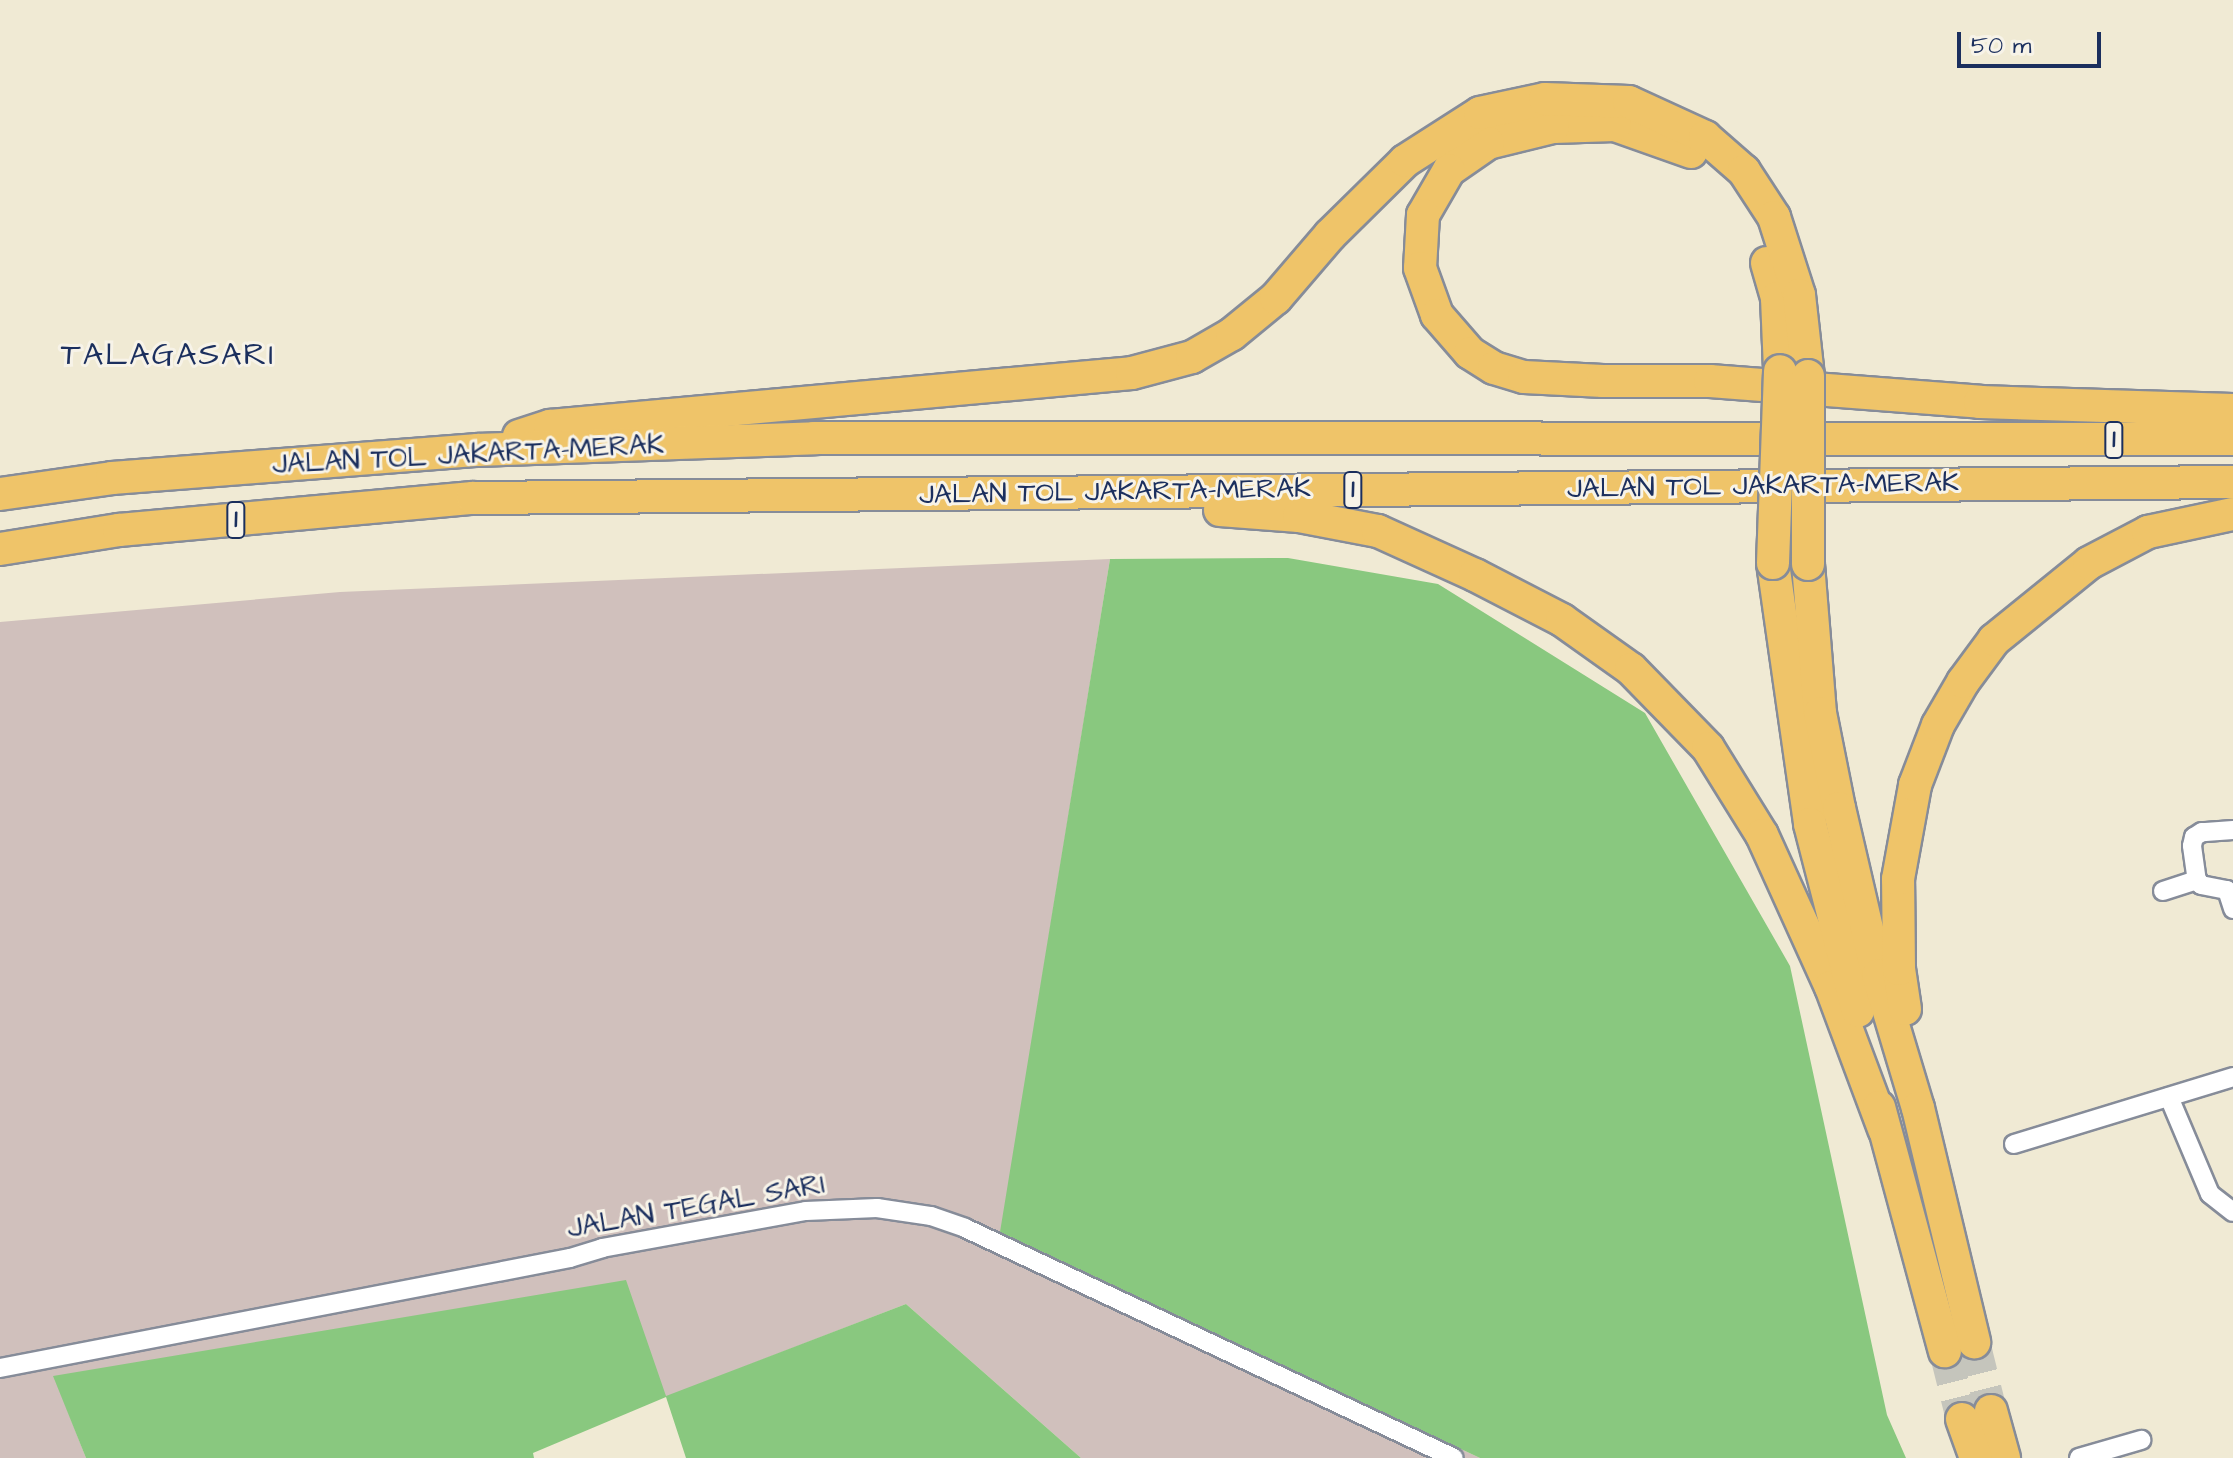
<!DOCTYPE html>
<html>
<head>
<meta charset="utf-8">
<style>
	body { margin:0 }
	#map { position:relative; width:2233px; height:1458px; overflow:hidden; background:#f0ead4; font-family:"Architects Daughter",sans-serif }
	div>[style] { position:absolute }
	.industrial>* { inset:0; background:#d0c0bc }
	.green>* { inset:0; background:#89c87f }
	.highway-tunnel>* { height:32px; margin-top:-16px; transform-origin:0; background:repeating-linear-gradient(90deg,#c5c5bc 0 32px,transparent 0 48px) }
	.roads { filter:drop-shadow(2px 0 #868c99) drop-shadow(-2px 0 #868c99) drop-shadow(0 2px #868c99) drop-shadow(0 -2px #868c99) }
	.street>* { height:18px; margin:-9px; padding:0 9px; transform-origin:9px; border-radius:9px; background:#fff }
	.highway>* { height:32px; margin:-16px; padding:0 16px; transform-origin:16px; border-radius:16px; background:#efc469 }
	.bridges { filter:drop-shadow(2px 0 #868c99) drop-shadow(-2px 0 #868c99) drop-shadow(0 2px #868c99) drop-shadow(0 -2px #868c99) }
	.highway-bridge>* { height:32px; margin:-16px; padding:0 16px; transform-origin:16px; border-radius:16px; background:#efc469 }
	span { translate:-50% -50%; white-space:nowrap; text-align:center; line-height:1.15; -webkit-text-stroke:6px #f7f3e8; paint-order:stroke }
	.shield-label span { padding:2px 6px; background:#f7f3e8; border:2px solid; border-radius:6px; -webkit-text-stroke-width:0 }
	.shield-label { font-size:26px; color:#1b2f5e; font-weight:700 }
	.street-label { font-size:28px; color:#1b2f5e }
	.quarter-label { font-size:32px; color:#1b2f5e; letter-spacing:2px }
	.scale { position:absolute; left:1957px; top:32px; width:144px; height:36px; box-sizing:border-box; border:4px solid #1b2f5e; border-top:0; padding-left:10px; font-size:24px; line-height:28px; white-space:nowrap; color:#1b2f5e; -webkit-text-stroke:6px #f7f3e8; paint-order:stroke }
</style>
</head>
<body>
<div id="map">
	<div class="industrial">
		<div style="clip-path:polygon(1110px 559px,1001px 1232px,1480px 1458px,1081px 1458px,906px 1304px,666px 1397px,54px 1376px,86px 1458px,0 1458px,0 622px,340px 592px)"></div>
	</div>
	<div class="green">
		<div style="clip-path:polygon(1288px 558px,1438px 584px,1645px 713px,1790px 966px,1887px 1415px,1906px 1458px,1480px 1458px,1000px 1232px,1110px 559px)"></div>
		<div style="clip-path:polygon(626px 1280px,666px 1396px,906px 1304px,1081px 1458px,686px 1458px,666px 1397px,533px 1453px,534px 1458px,86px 1458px,53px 1376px)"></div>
	</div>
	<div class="highway-tunnel">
		<div style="left:1974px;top:1342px;width:71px;rotate:76.2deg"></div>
		<div style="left:1945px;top:1351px;width:70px;rotate:76deg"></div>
	</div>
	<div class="roads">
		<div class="street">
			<div style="left:2233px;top:830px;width:31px;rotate:176deg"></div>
			<div style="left:2202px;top:832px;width:9px;rotate:148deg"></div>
			<div style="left:2194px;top:837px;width:9px;rotate:103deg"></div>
			<div style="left:2192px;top:846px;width:34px;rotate:82deg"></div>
			<div style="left:2197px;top:880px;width:6px;rotate:51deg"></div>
			<div style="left:2201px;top:885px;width:26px;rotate:11deg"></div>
			<div style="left:2227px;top:890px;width:20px;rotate:72deg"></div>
			<div style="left:2163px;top:891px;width:36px;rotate:-18deg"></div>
			<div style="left:2169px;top:1097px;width:105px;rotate:67.1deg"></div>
			<div style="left:2210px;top:1194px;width:29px;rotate:38deg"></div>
			<div style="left:2014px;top:1144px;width:229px;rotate:-17deg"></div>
			<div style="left:0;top:1368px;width:581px;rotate:-10.92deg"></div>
			<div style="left:570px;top:1258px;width:34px;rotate:-17deg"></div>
			<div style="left:602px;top:1248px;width:207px;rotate:-10.3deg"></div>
			<div style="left:806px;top:1211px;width:71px;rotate:-2.4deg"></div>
			<div style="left:877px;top:1208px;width:55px;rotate:8.4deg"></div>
			<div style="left:931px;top:1216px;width:36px;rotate:19deg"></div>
			<div style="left:965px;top:1228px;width:540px;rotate:25.19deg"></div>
			<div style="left:2079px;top:1458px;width:65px;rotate:-16.2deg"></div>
		</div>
		<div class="highway">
			<div style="left:1691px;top:152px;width:81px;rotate:-160.4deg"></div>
			<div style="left:1615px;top:125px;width:62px;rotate:178.2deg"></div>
			<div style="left:1553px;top:127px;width:67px;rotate:166.2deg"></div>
			<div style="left:1488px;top:143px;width:47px;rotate:145.3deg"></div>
			<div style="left:1449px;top:170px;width:52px;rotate:120deg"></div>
			<div style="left:1423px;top:215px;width:53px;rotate:93.2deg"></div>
			<div style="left:1420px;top:268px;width:50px;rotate:70.1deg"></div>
			<div style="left:1437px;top:315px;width:50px;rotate:49deg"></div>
			<div style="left:1470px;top:353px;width:28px;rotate:32deg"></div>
			<div style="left:1494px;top:368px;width:31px;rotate:17deg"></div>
			<div style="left:1524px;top:377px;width:79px;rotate:2.9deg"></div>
			<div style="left:1603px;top:381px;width:107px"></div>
			<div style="left:1710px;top:381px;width:271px;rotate:4.4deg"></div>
			<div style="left:1980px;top:402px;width:253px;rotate:1.8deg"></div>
			<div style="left:1767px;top:263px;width:36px;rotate:74deg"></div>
			<div style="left:1777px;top:298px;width:73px;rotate:87.6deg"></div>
			<div style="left:519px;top:436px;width:33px;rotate:-18deg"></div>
			<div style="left:550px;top:426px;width:584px;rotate:-5.2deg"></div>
			<div style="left:1132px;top:373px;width:62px;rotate:-14.9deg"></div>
			<div style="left:1192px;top:357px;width:46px;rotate:-29.9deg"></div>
			<div style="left:1232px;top:334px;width:57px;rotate:-39.3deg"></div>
			<div style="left:1276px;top:298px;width:83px;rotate:-49.4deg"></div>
			<div style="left:1330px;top:235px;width:105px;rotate:-44.6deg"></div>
			<div style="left:1405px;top:161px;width:89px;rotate:-32.6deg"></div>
			<div style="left:1480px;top:113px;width:66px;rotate:-12.2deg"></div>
			<div style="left:1545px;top:99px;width:84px;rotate:2deg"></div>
			<div style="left:1629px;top:102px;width:84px;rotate:24.7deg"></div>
			<div style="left:1705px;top:137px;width:52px;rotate:41.1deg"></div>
			<div style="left:1744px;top:171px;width:55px;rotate:56.9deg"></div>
			<div style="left:1774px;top:217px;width:82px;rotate:72.2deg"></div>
			<div style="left:1799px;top:295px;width:81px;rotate:83.7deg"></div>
			<div style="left:0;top:494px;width:113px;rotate:-8.1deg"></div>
			<div style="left:112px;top:478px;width:367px;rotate:-4.4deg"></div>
			<div style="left:478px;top:450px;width:336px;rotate:-2deg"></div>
			<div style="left:814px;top:438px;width:1419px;rotate:0.04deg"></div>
			<div style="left:1220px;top:510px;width:79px;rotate:4.3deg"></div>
			<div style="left:1299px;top:516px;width:80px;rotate:10.8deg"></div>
			<div style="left:1378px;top:531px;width:107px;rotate:24.4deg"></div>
			<div style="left:1475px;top:575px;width:98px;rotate:27.3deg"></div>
			<div style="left:1562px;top:620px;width:85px;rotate:35.4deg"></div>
			<div style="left:1631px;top:669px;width:110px;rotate:45.7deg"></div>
			<div style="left:1708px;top:748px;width:102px;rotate:58.2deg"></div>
			<div style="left:1762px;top:835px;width:167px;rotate:65.6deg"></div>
			<div style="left:1831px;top:987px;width:152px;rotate:69.5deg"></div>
			<div style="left:0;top:549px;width:121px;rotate:-9.1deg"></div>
			<div style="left:119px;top:530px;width:355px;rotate:-5.2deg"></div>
			<div style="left:473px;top:498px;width:1760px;rotate:-0.52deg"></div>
			<div style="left:1773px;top:563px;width:264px;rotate:81.9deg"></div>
			<div style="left:1810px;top:824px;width:193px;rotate:75.6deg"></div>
			<div style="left:1808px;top:564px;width:149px;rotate:85.4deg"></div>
			<div style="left:1820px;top:713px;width:97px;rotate:78.7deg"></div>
			<div style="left:1839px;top:808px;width:171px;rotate:76.9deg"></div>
			<div style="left:1878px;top:975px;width:139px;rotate:73.3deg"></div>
			<div style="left:1918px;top:1108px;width:241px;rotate:76.5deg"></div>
			<div style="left:1905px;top:1009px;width:40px;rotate:-98.5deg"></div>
			<div style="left:1899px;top:969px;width:90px;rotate:-90.6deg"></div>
			<div style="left:1898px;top:879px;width:96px;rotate:-79.7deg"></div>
			<div style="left:1915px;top:785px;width:64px;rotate:-69deg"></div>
			<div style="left:1938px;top:725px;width:50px;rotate:-59.8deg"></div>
			<div style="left:1963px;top:682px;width:52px;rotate:-53.6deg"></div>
			<div style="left:1994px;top:640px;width:122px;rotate:-39deg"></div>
			<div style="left:2089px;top:563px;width:67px;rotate:-27.7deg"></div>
			<div style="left:2148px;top:532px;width:87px;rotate:-12deg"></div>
			<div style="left:1879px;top:1107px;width:253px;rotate:74.9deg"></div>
			<div style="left:1991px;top:1411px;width:49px;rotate:74.5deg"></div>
			<div style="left:1962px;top:1419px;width:41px;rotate:70.3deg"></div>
		</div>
	</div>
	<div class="bridges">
		<div class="highway-bridge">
			<div style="left:1773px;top:563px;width:192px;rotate:-87.9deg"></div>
			<div style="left:1808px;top:564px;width:188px;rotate:-90deg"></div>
		</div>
	</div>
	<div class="shield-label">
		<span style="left:2114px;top:440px">1</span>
		<span style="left:1353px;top:490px">1</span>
		<span style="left:236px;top:520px">1</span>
	</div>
	<div class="street-label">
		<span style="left:468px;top:455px;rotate:-3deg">JALAN TOL JAKARTA–MERAK</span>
		<span style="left:1763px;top:486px;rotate:-1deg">JALAN TOL JAKARTA–MERAK</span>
		<span style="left:1115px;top:492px;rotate:-1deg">JALAN TOL JAKARTA–MERAK</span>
		<span style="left:696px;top:1207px;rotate:-10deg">JALAN TEGAL SARI</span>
	</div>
	<div class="quarter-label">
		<span style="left:168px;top:355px">TALAGASARI</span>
	</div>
	<div class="scale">50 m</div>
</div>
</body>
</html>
